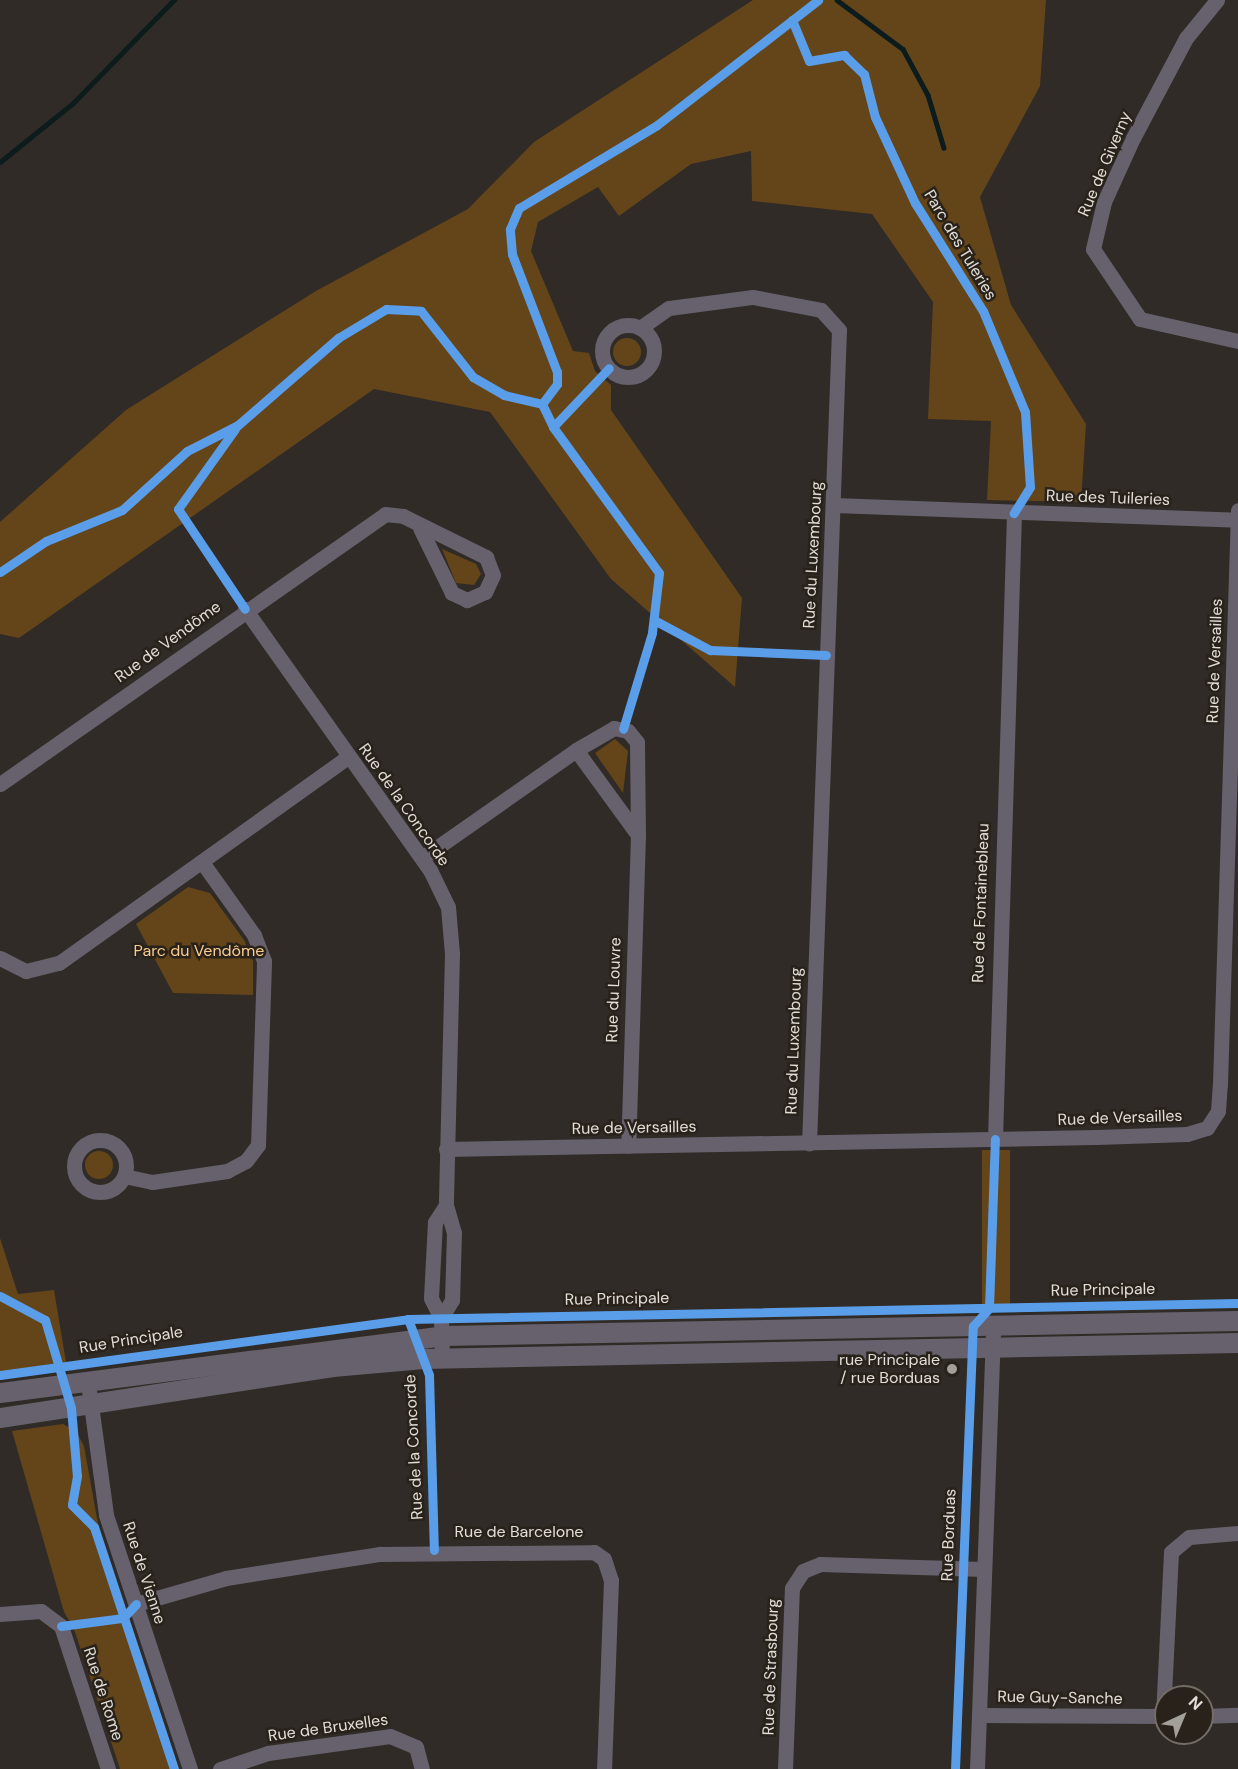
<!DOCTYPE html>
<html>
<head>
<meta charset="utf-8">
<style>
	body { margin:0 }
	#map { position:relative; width:1238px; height:1769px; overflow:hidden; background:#302b26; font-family:"DM Sans",sans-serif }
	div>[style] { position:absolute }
	.green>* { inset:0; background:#634519; transform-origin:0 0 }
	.round { border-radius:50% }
	.stream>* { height:4.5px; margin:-2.25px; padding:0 2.25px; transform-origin:2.25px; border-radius:2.25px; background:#0c1c1c }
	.minor>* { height:15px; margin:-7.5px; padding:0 7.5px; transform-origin:7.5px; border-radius:7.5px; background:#66616c }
	.minor>.ring { margin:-7.5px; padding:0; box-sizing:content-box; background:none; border:15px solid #66616c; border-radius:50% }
	.tertiary>* { height:20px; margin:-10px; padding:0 10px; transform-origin:10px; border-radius:10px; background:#66616c }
	.cycleway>* { height:9px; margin:-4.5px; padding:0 4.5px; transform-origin:4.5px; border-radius:4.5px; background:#5a9eea }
	.dots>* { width:16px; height:16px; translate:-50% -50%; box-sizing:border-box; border:3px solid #29221a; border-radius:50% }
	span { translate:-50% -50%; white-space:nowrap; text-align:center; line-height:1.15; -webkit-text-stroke:5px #29221a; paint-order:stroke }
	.street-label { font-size:16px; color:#e1ddd7 }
	.park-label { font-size:16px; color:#facc91 }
	.poi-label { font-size:16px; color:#e1ddd7 }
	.right { translate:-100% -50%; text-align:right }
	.north { position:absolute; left:1154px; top:1685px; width:60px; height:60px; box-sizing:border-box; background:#29221a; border:2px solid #736d66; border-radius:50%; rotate:44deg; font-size:16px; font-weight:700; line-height:24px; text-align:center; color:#e1ddd7 }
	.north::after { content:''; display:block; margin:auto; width:21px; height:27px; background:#a39f99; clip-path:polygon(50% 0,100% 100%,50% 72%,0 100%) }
</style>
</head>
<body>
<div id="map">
	<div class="green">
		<div style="clip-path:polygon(753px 0,1046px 0,1040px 86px,980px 197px,1011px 305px,1086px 424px,1081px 502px,987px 500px,991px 421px,928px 419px,933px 302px,872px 214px,752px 201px,751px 151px,691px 164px,619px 216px,598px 187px,538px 222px,531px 251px,573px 351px,589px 353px,595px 371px,611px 385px,611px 410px,742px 598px,735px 687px,611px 579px,490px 412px,374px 389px,19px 638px,0 634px,0 522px,126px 410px,316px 291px,468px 209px,534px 142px)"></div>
		<div class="round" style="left:613px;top:338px;width:28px;height:28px"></div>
		<div style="clip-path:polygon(442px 549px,476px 564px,481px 574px,474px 585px,456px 583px)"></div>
		<div style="clip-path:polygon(615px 739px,628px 751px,623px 793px,595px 753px)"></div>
		<div style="clip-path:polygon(188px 887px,210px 893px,244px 940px,253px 961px,253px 995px,173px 993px,136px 924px)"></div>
		<div style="left:982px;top:1150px;width:28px;height:154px"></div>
		<div class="round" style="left:85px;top:1151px;width:28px;height:28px"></div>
		<div style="clip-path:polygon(0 1238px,18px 1294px,54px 1290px,66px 1362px,0 1372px)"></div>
		<div style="clip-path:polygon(63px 1424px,76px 1431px,84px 1446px,100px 1535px,178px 1769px,120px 1769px,74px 1629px,64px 1612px,12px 1431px)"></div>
	</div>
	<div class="stream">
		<div style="left:837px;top:0;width:82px;rotate:36.6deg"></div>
		<div style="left:903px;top:49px;width:52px;rotate:61.5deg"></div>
		<div style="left:928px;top:95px;width:55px;rotate:73.2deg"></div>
		<div style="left:0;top:162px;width:92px;rotate:-38.9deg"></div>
		<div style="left:72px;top:104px;width:146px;rotate:-45.6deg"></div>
	</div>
	<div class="minor">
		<div style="left:1217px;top:0;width:49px;rotate:129.2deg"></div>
		<div style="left:1186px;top:38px;width:113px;rotate:117.9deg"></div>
		<div style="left:1133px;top:138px;width:70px;rotate:114.4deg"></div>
		<div style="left:1104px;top:202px;width:48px;rotate:103.2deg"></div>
		<div style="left:1093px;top:249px;width:84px;rotate:56.1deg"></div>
		<div style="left:1140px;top:319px;width:100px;rotate:12.7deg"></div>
		<div class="ring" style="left:602px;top:325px;width:37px;height:37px"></div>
		<div style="left:640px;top:328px;width:35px;rotate:-35deg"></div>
		<div style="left:669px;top:308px;width:85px;rotate:-7.5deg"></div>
		<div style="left:753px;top:297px;width:69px;rotate:10.8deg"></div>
		<div style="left:821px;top:310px;width:27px;rotate:48deg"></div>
		<div style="left:839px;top:330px;width:814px;rotate:92.11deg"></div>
		<div style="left:834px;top:505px;width:404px;rotate:2.1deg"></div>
		<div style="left:245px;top:609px;width:320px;rotate:54.7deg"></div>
		<div style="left:430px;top:870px;width:41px;rotate:64.1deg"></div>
		<div style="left:448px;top:907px;width:47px;rotate:85.1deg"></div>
		<div style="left:452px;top:954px;width:251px;rotate:91.4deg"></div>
		<div style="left:446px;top:1205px;width:29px;rotate:74deg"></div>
		<div style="left:454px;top:1233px;width:67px;rotate:91.7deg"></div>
		<div style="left:452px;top:1300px;width:21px;rotate:121deg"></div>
		<div style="left:441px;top:1318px;width:40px;rotate:88.6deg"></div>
		<div style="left:576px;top:750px;width:44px;rotate:-30.1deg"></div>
		<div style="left:614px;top:728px;width:14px;rotate:12deg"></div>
		<div style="left:628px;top:731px;width:14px;rotate:51deg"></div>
		<div style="left:637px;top:742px;width:93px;rotate:89.4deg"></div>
		<div style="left:0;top:784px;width:470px;rotate:-35deg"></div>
		<div style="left:385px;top:514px;width:18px;rotate:6deg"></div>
		<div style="left:403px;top:516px;width:93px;rotate:26.3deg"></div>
		<div style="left:486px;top:557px;width:19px;rotate:69deg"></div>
		<div style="left:493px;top:575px;width:19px;rotate:115deg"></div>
		<div style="left:485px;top:592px;width:20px;rotate:156deg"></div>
		<div style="left:467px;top:600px;width:17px;rotate:-155deg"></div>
		<div style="left:452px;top:593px;width:72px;rotate:-116.2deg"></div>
		<div style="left:422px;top:858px;width:188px;rotate:-35deg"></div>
		<div style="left:576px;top:750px;width:105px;rotate:53.9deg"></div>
		<div style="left:638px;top:835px;width:311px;rotate:91.8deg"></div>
		<div style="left:0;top:958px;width:29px;rotate:27deg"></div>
		<div style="left:26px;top:971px;width:34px;rotate:-14deg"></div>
		<div style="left:59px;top:963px;width:355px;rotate:-35.5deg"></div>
		<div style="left:995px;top:1139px;width:626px;rotate:-88.26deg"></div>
		<div class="ring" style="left:74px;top:1140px;width:37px;height:37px"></div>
		<div style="left:446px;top:1149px;width:650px;rotate:-1.06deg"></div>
		<div style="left:1096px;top:1137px;width:91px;rotate:-1.9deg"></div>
		<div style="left:1187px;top:1134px;width:21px;rotate:-17deg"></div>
		<div style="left:1207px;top:1128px;width:20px;rotate:-57deg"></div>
		<div style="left:1218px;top:1111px;width:27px;rotate:-86deg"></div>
		<div style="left:1220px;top:1084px;width:574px;rotate:-88.2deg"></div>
		<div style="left:124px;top:1176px;width:29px;rotate:12deg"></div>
		<div style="left:152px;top:1182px;width:76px;rotate:-8.3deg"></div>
		<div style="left:227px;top:1171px;width:21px;rotate:-28deg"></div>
		<div style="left:246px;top:1161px;width:20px;rotate:-53deg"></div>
		<div style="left:258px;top:1145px;width:184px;rotate:-88.1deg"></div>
		<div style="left:264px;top:961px;width:28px;rotate:-111deg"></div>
		<div style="left:254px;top:935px;width:90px;rotate:-125.5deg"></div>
		<div style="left:441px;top:1318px;width:22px;rotate:-117deg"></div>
		<div style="left:431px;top:1298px;width:76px;rotate:-87deg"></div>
		<div style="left:435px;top:1222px;width:20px;rotate:-57deg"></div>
		<div style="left:88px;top:1383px;width:133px;rotate:82.2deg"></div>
		<div style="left:106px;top:1515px;width:268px;rotate:71.7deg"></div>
		<div style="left:136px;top:1604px;width:94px;rotate:-16.1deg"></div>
		<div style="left:226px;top:1578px;width:156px;rotate:-8.9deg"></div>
		<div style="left:380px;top:1554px;width:214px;rotate:-0.5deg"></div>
		<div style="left:594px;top:1552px;width:12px;rotate:35deg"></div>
		<div style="left:604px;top:1559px;width:22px;rotate:72deg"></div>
		<div style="left:611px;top:1580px;width:189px;rotate:92.1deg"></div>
		<div style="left:0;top:1614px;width:41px;rotate:-4.2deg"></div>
		<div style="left:41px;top:1611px;width:25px;rotate:37deg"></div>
		<div style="left:61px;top:1626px;width:151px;rotate:71.8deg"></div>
		<div style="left:979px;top:1715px;width:187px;rotate:0.3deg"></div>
		<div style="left:1163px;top:1716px;width:164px;rotate:-87.2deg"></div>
		<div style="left:1171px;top:1552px;width:23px;rotate:-40deg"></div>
		<div style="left:1189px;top:1537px;width:49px;rotate:-4.7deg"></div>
		<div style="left:1202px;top:1716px;width:36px;rotate:-2deg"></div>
		<div style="left:220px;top:1769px;width:51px;rotate:-18.4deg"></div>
		<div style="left:268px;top:1753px;width:123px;rotate:-7.9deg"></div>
		<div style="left:390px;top:1736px;width:28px;rotate:23deg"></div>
		<div style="left:416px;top:1747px;width:23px;rotate:75deg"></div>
		<div style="left:785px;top:1769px;width:181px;rotate:-87.8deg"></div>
		<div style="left:792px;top:1588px;width:20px;rotate:-57deg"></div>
		<div style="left:803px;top:1571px;width:18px;rotate:-22deg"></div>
		<div style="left:820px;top:1564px;width:163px;rotate:1.8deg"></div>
		<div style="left:977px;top:1769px;width:443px;rotate:-87.9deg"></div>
	</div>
	<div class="tertiary">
		<div style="left:0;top:1393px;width:446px;rotate:-7.3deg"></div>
		<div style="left:442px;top:1336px;width:796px;rotate:-1.08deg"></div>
		<div style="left:0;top:1418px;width:337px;rotate:-8.7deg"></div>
		<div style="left:333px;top:1367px;width:91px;rotate:-5deg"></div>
		<div style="left:424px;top:1359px;width:814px;rotate:-1.13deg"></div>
	</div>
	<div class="cycleway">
		<div style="left:792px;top:20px;width:44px;rotate:67.5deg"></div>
		<div style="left:809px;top:61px;width:36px;rotate:-10deg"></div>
		<div style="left:844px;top:55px;width:28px;rotate:44deg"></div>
		<div style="left:864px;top:74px;width:44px;rotate:75.7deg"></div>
		<div style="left:875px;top:117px;width:95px;rotate:65.1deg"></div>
		<div style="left:915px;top:203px;width:128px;rotate:57.8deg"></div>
		<div style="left:983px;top:311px;width:109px;rotate:67.4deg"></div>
		<div style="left:1025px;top:412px;width:75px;rotate:86.2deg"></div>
		<div style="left:1030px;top:487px;width:31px;rotate:122deg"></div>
		<div style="left:542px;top:404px;width:25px;rotate:64deg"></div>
		<div style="left:553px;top:427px;width:180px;rotate:54deg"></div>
		<div style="left:659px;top:573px;width:60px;rotate:96.7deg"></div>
		<div style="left:652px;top:633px;width:100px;rotate:106.8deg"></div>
		<div style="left:553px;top:427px;width:81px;rotate:-46.5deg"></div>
		<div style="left:235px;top:429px;width:98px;rotate:125.5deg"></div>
		<div style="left:178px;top:509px;width:120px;rotate:56.2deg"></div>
		<div style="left:0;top:572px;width:55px;rotate:-34deg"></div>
		<div style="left:46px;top:541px;width:82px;rotate:-22.2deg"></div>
		<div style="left:122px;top:510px;width:88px;rotate:-42.2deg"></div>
		<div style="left:187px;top:451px;width:57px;rotate:-27deg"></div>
		<div style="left:238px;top:425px;width:133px;rotate:-41deg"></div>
		<div style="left:338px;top:338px;width:56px;rotate:-31.1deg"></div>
		<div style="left:386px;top:309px;width:35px;rotate:3deg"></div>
		<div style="left:421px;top:311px;width:84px;rotate:51.8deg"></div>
		<div style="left:473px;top:377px;width:36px;rotate:30deg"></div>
		<div style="left:504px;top:395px;width:39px;rotate:13deg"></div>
		<div style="left:542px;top:404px;width:25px;rotate:-53deg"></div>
		<div style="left:557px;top:384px;width:12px;rotate:-90deg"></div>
		<div style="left:557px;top:372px;width:126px;rotate:-110.9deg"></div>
		<div style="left:512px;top:254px;width:25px;rotate:-95deg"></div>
		<div style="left:510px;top:229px;width:23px;rotate:-67deg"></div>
		<div style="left:519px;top:208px;width:161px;rotate:-31deg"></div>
		<div style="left:657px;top:125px;width:204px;rotate:-37.8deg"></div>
		<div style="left:654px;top:620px;width:64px;rotate:28.2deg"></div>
		<div style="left:710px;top:650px;width:116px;rotate:2.5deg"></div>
		<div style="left:0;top:1296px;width:51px;rotate:28.1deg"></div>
		<div style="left:45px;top:1320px;width:92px;rotate:73.5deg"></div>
		<div style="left:71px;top:1408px;width:68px;rotate:85deg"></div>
		<div style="left:77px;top:1476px;width:29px;rotate:100deg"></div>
		<div style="left:72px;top:1505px;width:31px;rotate:45deg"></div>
		<div style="left:94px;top:1527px;width:255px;rotate:71.7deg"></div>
		<div style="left:408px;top:1319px;width:60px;rotate:69.4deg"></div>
		<div style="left:429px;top:1375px;width:175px;rotate:88.4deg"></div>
		<div style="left:0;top:1375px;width:412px;rotate:-7.8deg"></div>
		<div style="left:408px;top:1319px;width:830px;rotate:-1.1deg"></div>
		<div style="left:61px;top:1626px;width:63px;rotate:-7.4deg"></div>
		<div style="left:123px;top:1618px;width:19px;rotate:-47deg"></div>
		<div style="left:955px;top:1769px;width:443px;rotate:-87.7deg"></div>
		<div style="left:973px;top:1326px;width:24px;rotate:-48deg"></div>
		<div style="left:989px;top:1308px;width:169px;rotate:-88deg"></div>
	</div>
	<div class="dots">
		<div style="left:952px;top:1369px;background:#a39f99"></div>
	</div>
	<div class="street-label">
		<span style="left:1105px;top:164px;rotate:-67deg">Rue de Giverny</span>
		<span style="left:960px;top:245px;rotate:59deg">Parc des Tuleries</span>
		<span style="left:1108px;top:498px;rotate:2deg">Rue des Tuileries</span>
		<span style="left:813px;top:555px;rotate:-87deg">Rue du Luxembourg</span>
		<span style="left:168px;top:642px;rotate:-36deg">Rue de Vendôme</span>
		<span style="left:1215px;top:661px;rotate:-88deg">Rue de Versailles</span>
		<span style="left:404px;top:805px;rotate:55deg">Rue de la Concorde</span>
		<span style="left:981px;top:903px;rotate:-88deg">Rue de Fontainebleau</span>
		<span style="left:614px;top:990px;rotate:-88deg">Rue du Louvre</span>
		<span style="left:794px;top:1041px;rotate:-88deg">Rue du Luxembourg</span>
		<span style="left:1120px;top:1118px;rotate:-2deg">Rue de Versailles</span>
		<span style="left:634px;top:1128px;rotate:-1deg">Rue de Versailles</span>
		<span style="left:1103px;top:1290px;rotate:-1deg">Rue Principale</span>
		<span style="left:617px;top:1299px;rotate:-1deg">Rue Principale</span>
		<span style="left:131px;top:1340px;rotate:-9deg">Rue Principale</span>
		<span style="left:414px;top:1447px;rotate:-93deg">Rue de la Concorde</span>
		<span style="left:519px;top:1532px">Rue de Barcelone</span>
		<span style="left:949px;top:1535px;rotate:-88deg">Rue Borduas</span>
		<span style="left:144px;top:1573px;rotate:72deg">Rue de Vienne</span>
		<span style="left:771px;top:1667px;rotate:-88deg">Rue de Strasbourg</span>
		<span style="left:103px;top:1694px;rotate:72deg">Rue de Rome</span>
		<span style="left:1060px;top:1698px;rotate:1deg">Rue Guy-Sanche</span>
		<span style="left:328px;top:1728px;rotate:-8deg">Rue de Bruxelles</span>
	</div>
	<div class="park-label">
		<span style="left:199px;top:951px">Parc du Vendôme</span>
	</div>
	<div class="poi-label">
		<span class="right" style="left:940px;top:1369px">rue Principale<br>/ rue Borduas</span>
	</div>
	<div class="north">N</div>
</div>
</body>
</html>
